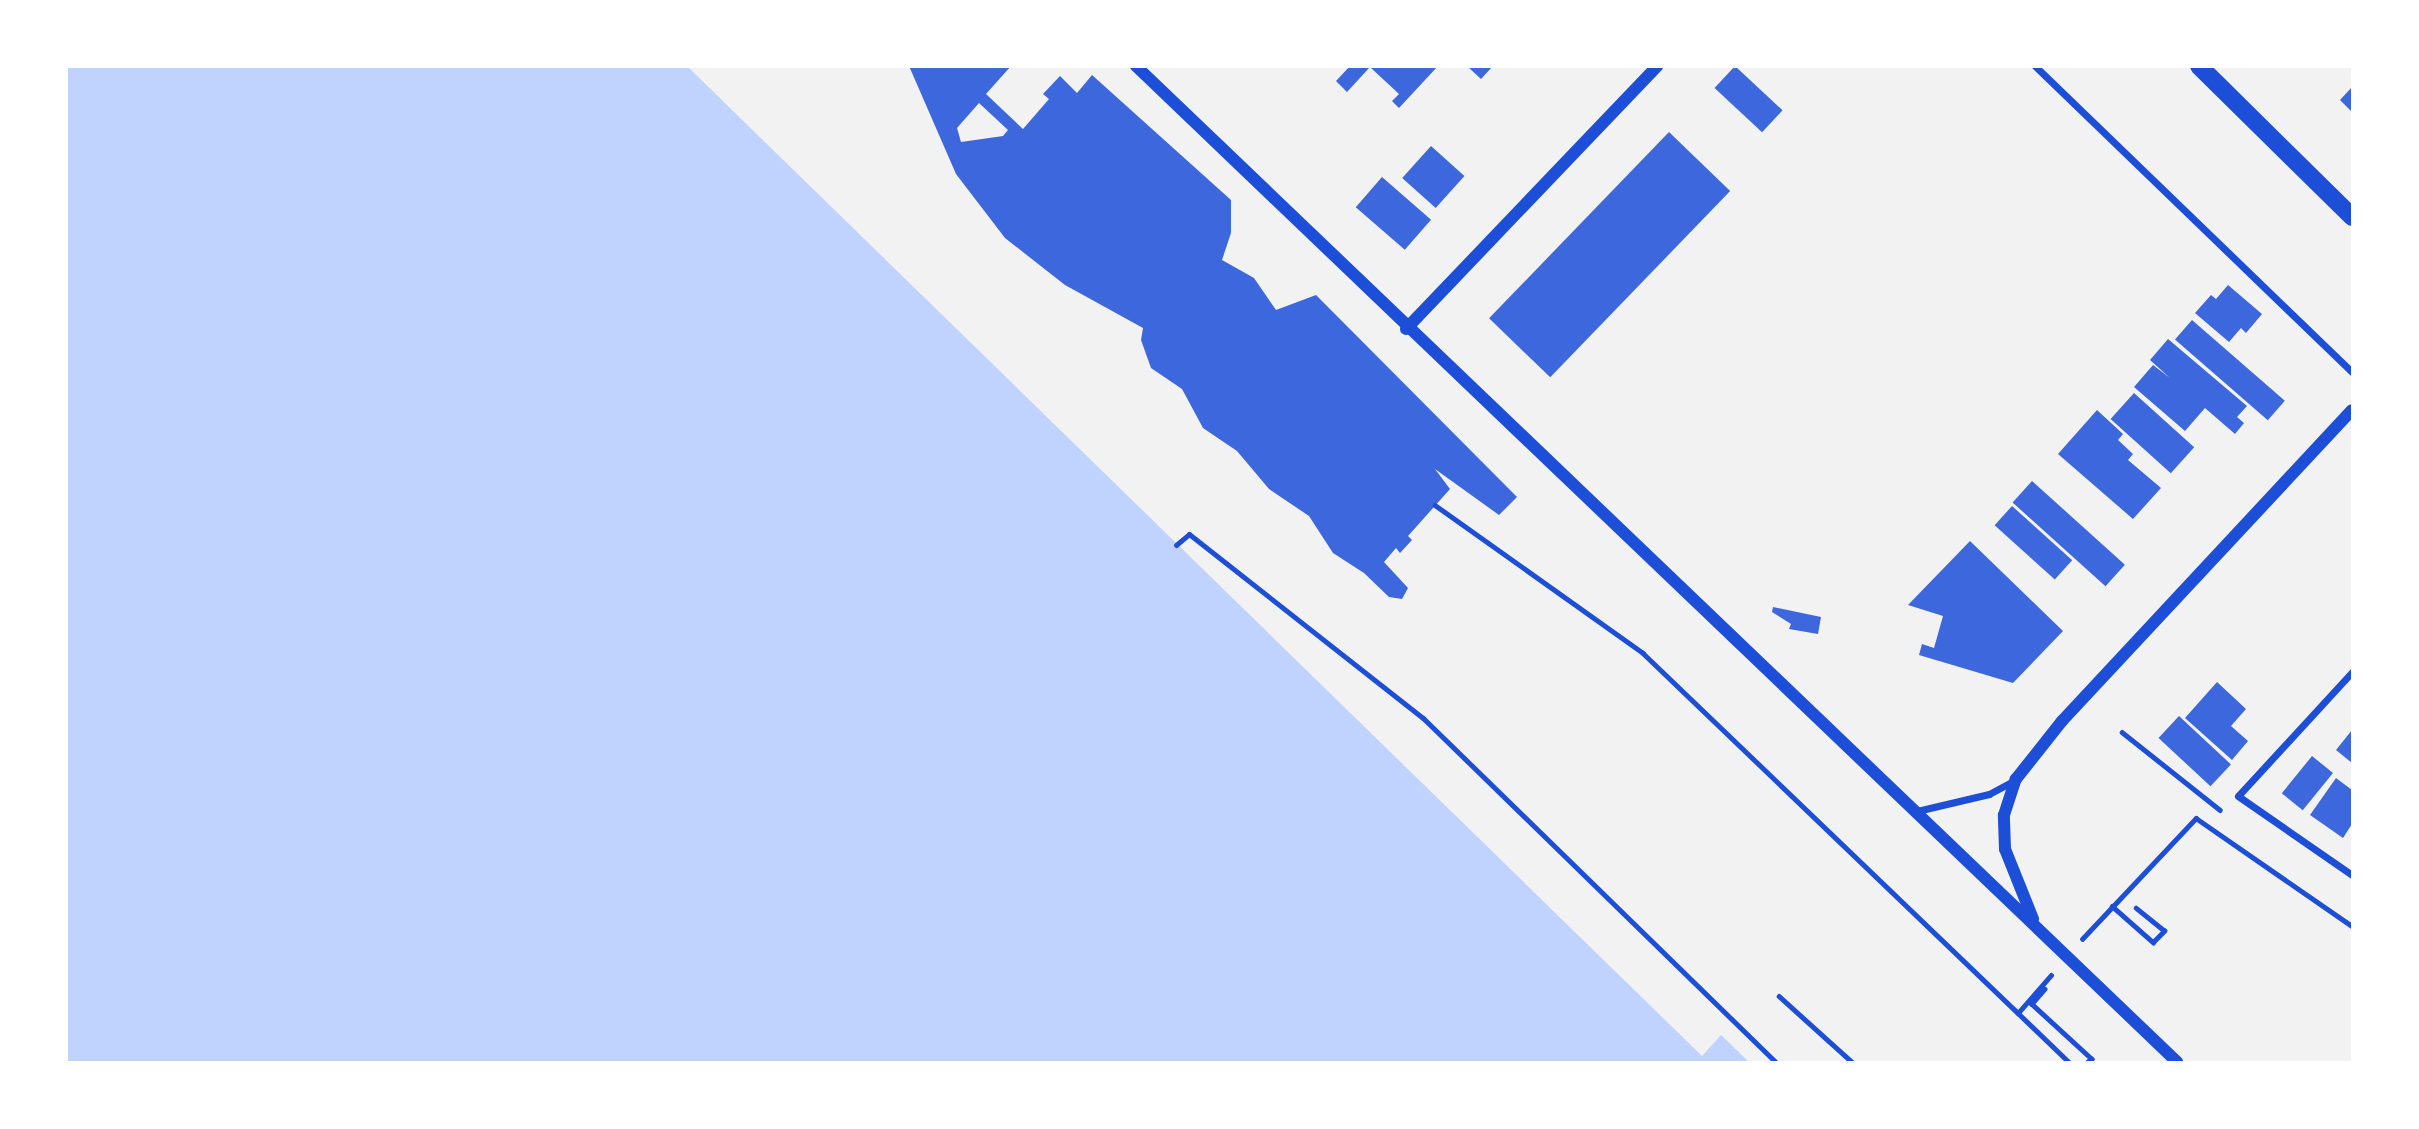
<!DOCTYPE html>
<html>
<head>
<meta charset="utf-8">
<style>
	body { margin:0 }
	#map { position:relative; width:2419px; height:1129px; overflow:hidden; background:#f2f2f2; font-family:Lato,sans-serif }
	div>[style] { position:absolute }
	.water>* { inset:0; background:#bfd3fe }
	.building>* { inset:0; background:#3d67dc; transform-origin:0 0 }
	.path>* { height:4.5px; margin:-2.25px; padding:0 2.25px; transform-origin:2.25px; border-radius:2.25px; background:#1d4ed8 }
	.service>* { height:5px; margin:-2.5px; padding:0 2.5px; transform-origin:2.5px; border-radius:2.5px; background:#1d4ed8 }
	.minor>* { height:7px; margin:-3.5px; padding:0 3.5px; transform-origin:3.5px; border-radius:3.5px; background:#1d4ed8 }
	.tertiary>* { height:12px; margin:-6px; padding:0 6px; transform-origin:6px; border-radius:6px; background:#1d4ed8 }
	.primary>* { height:18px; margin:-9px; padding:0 9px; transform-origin:9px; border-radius:9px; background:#1d4ed8 }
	span { translate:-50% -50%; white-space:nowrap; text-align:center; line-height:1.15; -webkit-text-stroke:7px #fff; paint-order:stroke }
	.frame { position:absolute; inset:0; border:68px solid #fff; pointer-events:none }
</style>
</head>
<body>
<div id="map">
	<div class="water">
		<div style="clip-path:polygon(66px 67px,688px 67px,1702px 1056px,1721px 1035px,1749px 1062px,67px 1062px)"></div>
	</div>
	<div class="building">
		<div style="clip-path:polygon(evenodd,909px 66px,1011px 66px,986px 94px,1023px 129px,1049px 99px,1043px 94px,1060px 76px,1077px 93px,1092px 75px,1231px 200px,1231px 233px,1222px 260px,1254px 278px,1276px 310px,1316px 295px,1517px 497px,1499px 515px,1435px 469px,1450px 489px,1408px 536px,1412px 540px,1400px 553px,1396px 548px,1384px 562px,1408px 588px,1402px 599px,1389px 597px,1364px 573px,1333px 553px,1309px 516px,1269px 489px,1237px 451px,1203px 428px,1182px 389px,1151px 368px,1141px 340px,1143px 328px,1065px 285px,1005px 238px,956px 174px,909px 66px,979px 103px,1008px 130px,1003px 136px,961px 142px,957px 128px,979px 103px)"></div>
		<div style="clip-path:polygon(1350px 66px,1438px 66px,1399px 108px,1392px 101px,1399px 94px,1370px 67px,1347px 92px,1336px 81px)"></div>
		<div style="clip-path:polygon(1467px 66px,1493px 66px,1481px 79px)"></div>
		<div style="left:1735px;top:66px;width:65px;height:30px;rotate:43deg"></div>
		<div style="clip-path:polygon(2352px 87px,2352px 112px,2340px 100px)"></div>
		<div style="left:1669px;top:132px;width:85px;height:259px;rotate:44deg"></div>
		<div style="left:1431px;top:146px;width:45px;height:43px;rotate:42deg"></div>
		<div style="left:1382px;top:177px;width:65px;height:40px;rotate:41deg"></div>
		<div style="clip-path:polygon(2228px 285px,2262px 314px,2246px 333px,2241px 328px,2229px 342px,2195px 313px,2211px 295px,2216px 299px)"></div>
		<div style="left:2192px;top:320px;width:123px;height:26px;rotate:41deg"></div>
		<div style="clip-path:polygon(2168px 339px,2247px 406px,2237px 417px,2244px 423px,2235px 434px,2205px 408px,2185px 431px,2134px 387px,2153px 365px,2170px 378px,2150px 360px)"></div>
		<div style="left:2134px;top:393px;width:81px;height:35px;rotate:42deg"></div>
		<div style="clip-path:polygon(2097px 410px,2123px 434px,2118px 440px,2133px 454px,2128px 460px,2161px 488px,2133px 519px,2058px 454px)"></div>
		<div style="left:2032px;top:481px;width:125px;height:29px;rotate:42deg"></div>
		<div style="left:2012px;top:506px;width:81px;height:26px;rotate:42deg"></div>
		<div style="clip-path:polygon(1970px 541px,2063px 631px,2013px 683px,1919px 655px,1922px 644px,1934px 648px,1943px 616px,1908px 605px)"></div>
		<div style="clip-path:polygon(1773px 607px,1821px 617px,1818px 634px,1789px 629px,1791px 624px,1772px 612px)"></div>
		<div style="clip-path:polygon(2217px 682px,2246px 709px,2231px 726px,2248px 741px,2232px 760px,2185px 718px)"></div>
		<div style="left:2179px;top:716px;width:71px;height:30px;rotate:43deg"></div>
		<div style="clip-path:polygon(2352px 730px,2352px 763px,2336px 750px)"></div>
		<div style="left:2312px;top:756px;width:27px;height:48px;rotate:39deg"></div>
		<div style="clip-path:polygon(2336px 778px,2352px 790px,2352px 824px,2343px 838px,2310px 815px)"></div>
	</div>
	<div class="path">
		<div style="left:1435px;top:505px;width:255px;rotate:35.4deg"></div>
		<div style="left:1643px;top:653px;width:520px;rotate:43.83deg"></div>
		<div style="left:2018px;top:1013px;width:50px;rotate:-49deg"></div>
		<div style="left:2122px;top:732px;width:125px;rotate:38.5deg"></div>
		<div style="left:2112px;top:906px;width:55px;rotate:41.3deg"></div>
		<div style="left:2153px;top:942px;width:16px;rotate:-45deg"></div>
		<div style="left:2164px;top:931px;width:36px;rotate:-141deg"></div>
		<div style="left:2082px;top:939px;width:166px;rotate:-46.7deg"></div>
		<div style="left:2196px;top:818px;width:190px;rotate:34.7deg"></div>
		<div style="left:2045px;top:989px;width:20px;rotate:131deg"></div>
		<div style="left:2032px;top:1004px;width:81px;rotate:42.5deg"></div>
		<div style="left:2092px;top:1059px;width:5px;rotate:143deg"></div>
		<div style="left:1779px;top:996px;width:98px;rotate:42.1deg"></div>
		<div style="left:2018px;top:1013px;width:71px;rotate:43.9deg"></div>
	</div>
	<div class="service">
		<div style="left:1176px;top:545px;width:17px;rotate:-40deg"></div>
		<div style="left:1189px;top:534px;width:298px;rotate:38.2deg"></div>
		<div style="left:1423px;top:718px;width:493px;rotate:44.3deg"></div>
	</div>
	<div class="minor">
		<div style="left:2035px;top:66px;width:441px;rotate:44deg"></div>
		<div style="left:2352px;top:672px;width:168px;rotate:132.6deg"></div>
		<div style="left:2238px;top:796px;width:139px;rotate:34.7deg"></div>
		<div style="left:1917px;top:811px;width:74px;rotate:-13.3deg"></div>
		<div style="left:1989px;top:794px;width:30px;rotate:-28deg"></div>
	</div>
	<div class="tertiary">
		<div style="left:1136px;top:66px;width:1441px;rotate:43.73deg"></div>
		<div style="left:1406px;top:329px;width:364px;rotate:-46.3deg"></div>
		<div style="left:2033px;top:919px;width:75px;rotate:-111.8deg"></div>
		<div style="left:2005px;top:849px;width:34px;rotate:-92deg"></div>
		<div style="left:2004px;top:815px;width:38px;rotate:-72deg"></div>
		<div style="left:2016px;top:779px;width:74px;rotate:-51.6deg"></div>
		<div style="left:2062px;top:721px;width:425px;rotate:-47deg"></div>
	</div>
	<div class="primary">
		<div style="left:2199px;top:66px;width:215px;rotate:44.6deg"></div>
	</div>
	<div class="frame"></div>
</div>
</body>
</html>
